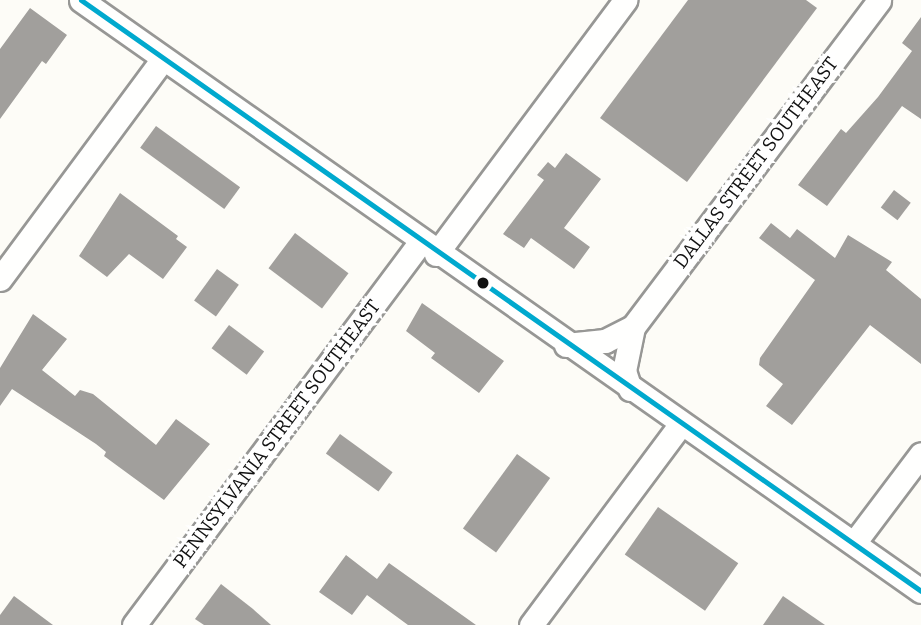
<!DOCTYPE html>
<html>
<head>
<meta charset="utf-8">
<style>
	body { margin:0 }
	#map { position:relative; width:921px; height:625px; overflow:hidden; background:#fdfcf7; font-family:Bitter,serif }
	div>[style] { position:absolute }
	.building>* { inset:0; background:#a19f9c; transform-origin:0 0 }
	.roads { filter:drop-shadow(2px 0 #979795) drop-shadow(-2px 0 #979795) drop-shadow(0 2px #979795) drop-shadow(0 -2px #979795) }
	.minor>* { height:23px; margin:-11.5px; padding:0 11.5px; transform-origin:11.5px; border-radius:11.5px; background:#fffffe }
	.bus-1>* { height:5px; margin:-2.5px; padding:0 2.5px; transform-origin:2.5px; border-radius:2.5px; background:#00a9ce }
	.dots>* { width:19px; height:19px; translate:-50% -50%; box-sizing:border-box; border:4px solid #fff; border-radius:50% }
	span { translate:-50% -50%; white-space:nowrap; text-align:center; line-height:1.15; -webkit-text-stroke:7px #fff; paint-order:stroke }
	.street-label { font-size:19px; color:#111 }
</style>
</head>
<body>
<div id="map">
	<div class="building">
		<div style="clip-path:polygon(688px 0,806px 0,817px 8px,687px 182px,600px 118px)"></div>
		<div style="clip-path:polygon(30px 8px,67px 35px,46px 64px,42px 61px,0 119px,0 49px)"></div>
		<div style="clip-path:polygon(921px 17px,921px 119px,902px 106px,827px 206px,798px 185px,841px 129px,846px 133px,878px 97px,912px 51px,902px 43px)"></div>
		<div style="left:156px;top:126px;width:104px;height:27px;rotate:36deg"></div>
		<div style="clip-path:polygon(566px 153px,601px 179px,564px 228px,590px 247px,574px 269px,531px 238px,524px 248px,503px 234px,544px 180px,537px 175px,548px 162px,555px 168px)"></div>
		<div style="left:894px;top:190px;width:21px;height:22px;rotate:37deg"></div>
		<div style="clip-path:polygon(120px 193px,178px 236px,176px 239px,187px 247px,163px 279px,129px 254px,107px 277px,79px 256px)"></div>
		<div style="clip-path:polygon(771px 223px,790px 238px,797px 229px,835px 258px,848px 235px,892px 262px,886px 270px,921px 299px,921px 364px,870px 325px,792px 425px,766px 406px,783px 384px,759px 365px,760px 358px,815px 280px,759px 238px)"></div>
		<div style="left:295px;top:233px;width:67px;height:44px;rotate:37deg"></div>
		<div style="left:217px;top:269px;width:27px;height:39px;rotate:36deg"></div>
		<div style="clip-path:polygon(422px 303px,504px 361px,479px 393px,431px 358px,435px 353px,406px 331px)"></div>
		<div style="clip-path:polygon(33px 314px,67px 339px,42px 370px,75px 396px,80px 390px,93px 394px,156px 445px,176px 419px,210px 444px,164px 500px,104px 456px,106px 452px,96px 444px,12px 389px,0 406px,0 368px)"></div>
		<div style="left:229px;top:325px;width:44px;height:29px;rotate:37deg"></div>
		<div style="left:340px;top:434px;width:65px;height:24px;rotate:36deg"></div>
		<div style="left:517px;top:454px;width:41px;height:92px;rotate:36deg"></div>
		<div style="left:658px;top:507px;width:98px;height:58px;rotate:35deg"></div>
		<div style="clip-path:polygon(346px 555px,377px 579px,389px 563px,476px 625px,408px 625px,367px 595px,352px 615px,319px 592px)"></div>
		<div style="clip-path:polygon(221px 584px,253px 609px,271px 625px,204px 625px,195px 619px)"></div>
		<div style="clip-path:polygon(14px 596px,53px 625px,0 625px,0 615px)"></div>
		<div style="clip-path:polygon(783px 596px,825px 625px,763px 625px)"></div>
	</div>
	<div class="roads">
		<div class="minor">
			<div style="left:81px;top:0;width:1027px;rotate:35.13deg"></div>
			<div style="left:436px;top:254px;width:317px;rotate:-53.3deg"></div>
			<div style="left:0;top:279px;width:272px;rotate:-53.5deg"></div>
			<div style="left:566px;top:345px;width:39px;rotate:-6deg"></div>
			<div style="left:605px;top:341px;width:31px;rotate:-27deg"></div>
			<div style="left:633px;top:327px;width:409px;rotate:-53deg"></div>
			<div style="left:630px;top:389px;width:19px;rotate:-108deg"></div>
			<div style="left:624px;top:371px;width:45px;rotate:-78.4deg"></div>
			<div style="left:854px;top:543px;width:111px;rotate:-53deg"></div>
			<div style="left:134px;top:625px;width:478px;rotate:-53.2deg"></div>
			<div style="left:531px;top:625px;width:249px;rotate:-53.3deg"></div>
		</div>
	</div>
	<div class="bus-1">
		<div style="left:81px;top:0;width:1027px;rotate:35.13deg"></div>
	</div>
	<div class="dots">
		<div style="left:483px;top:283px;background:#111"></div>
	</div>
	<div class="street-label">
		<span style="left:756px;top:163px;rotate:-53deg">DALLAS STREET SOUTHEAST</span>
		<span style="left:277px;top:434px;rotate:-53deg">PENNSYLVANIA STREET SOUTHEAST</span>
	</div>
</div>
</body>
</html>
